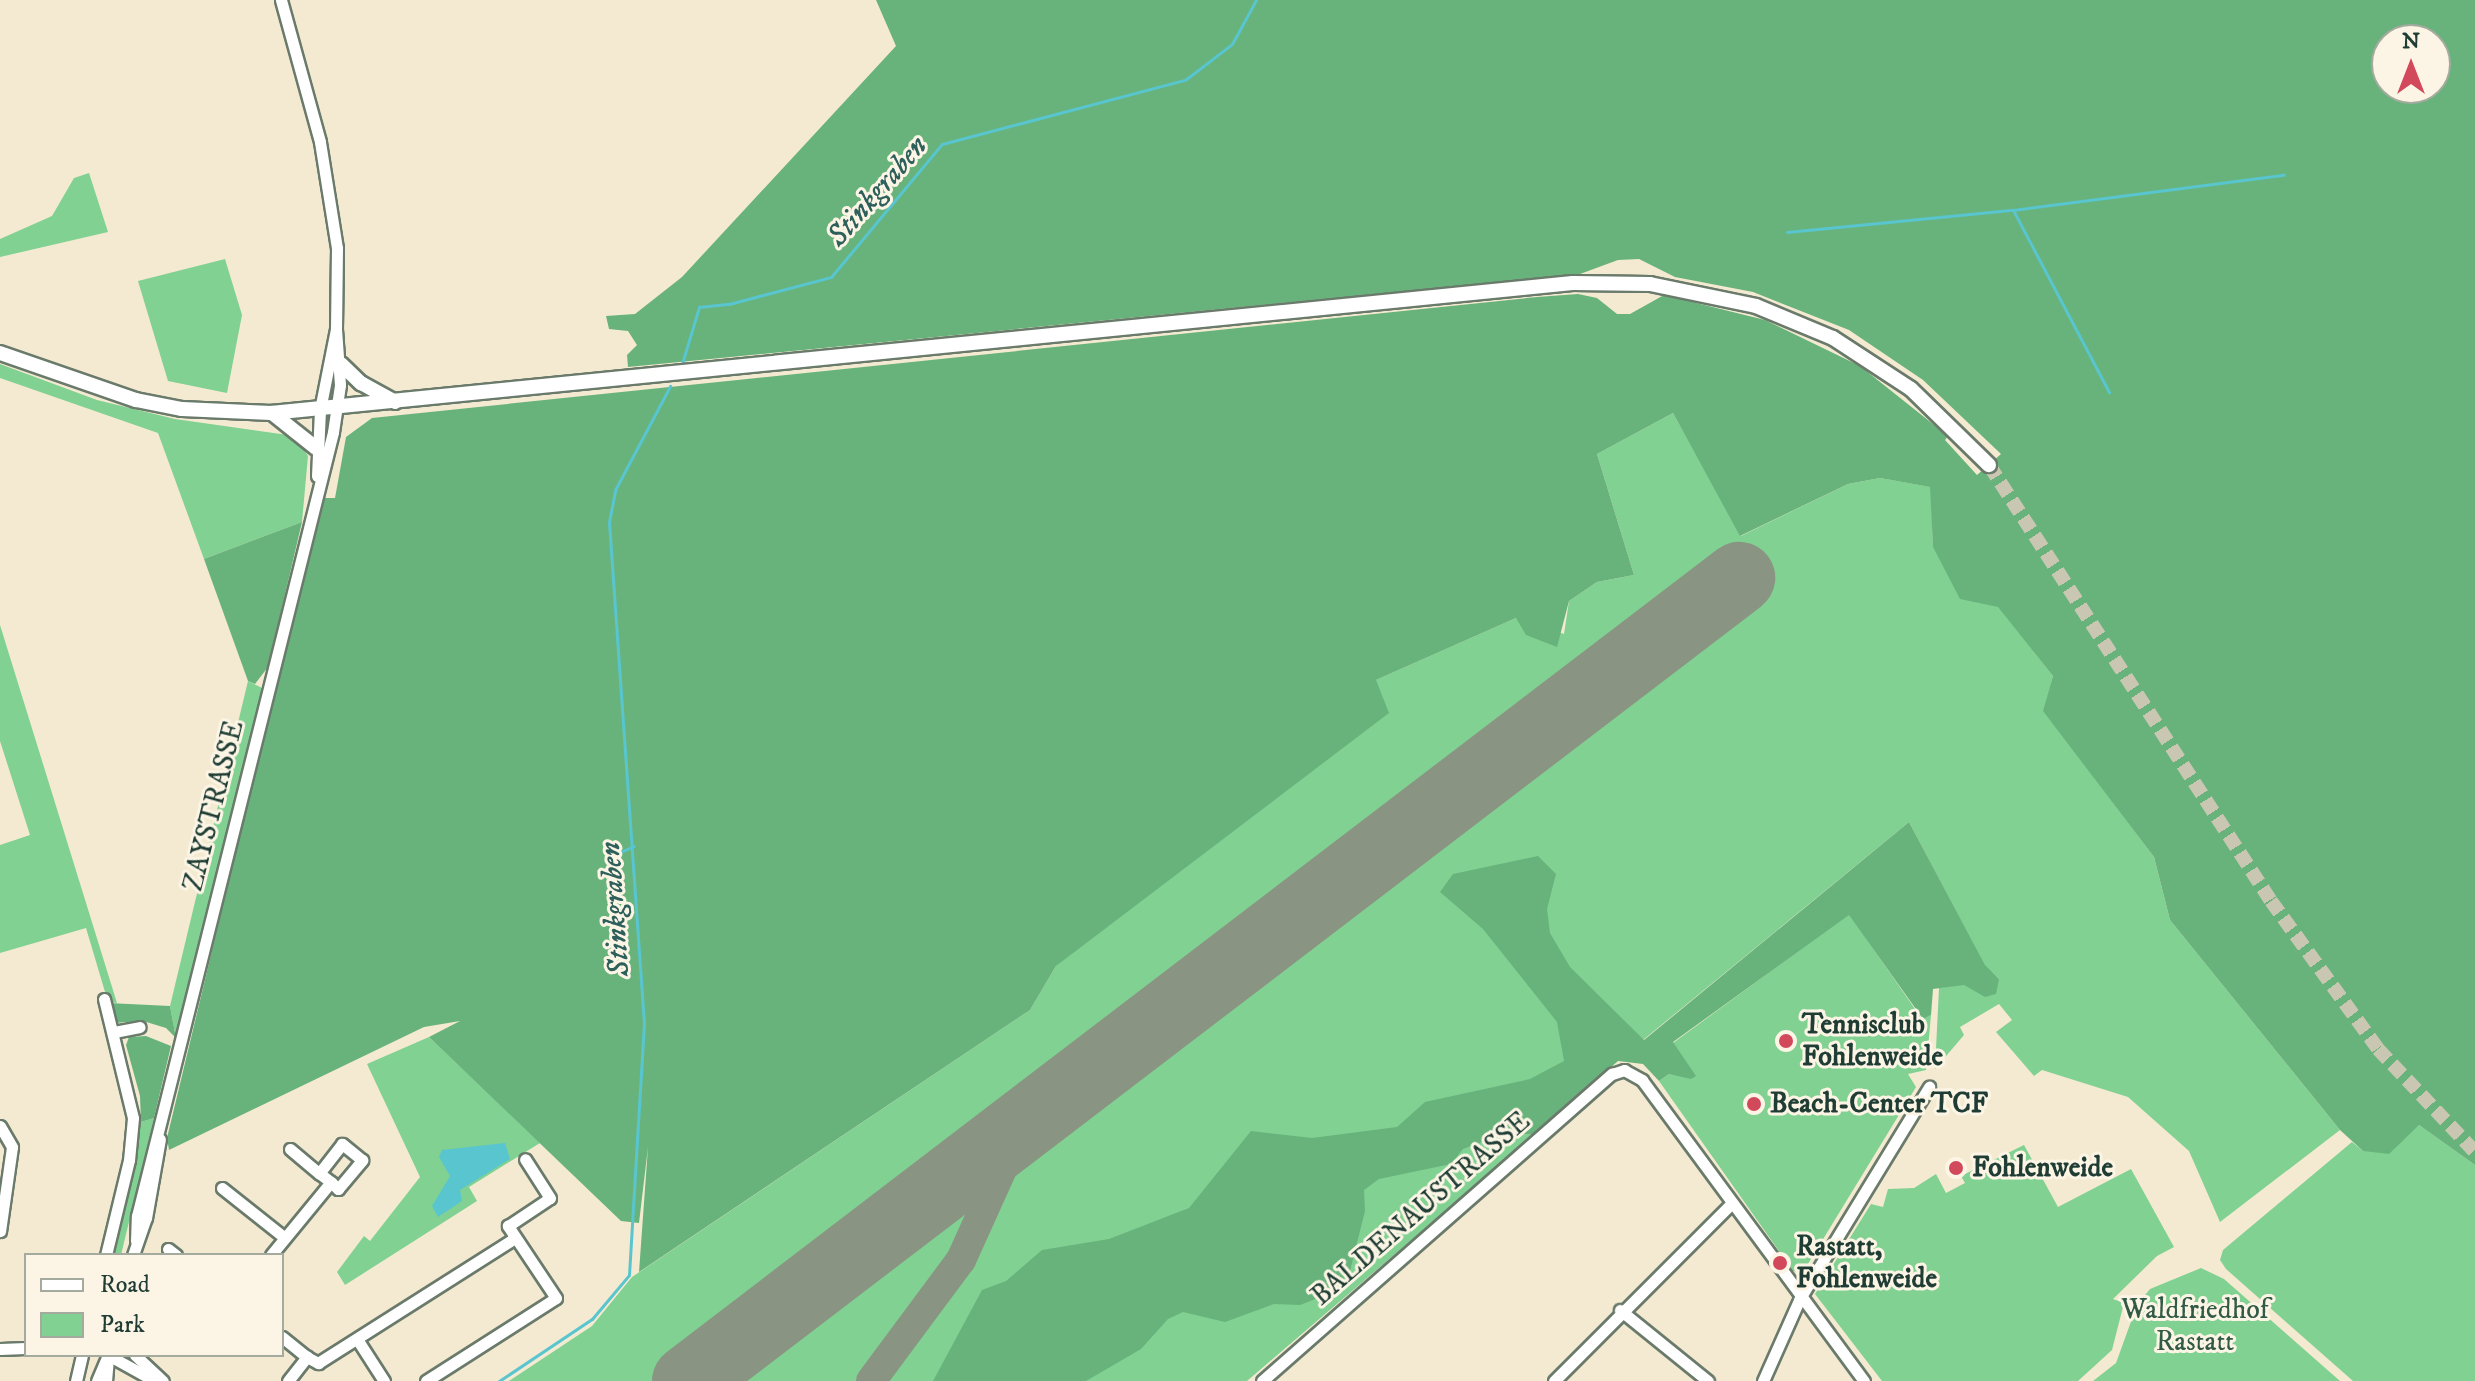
<!DOCTYPE html>
<html>
<head>
<meta charset="utf-8">
<style>
	body { margin:0 }
	#map { position:relative; width:2475px; height:1381px; overflow:hidden; background:#f4ead1; font-family:"IM FELL DW Pica",serif }
	div>[style] { position:absolute }
	.green>* { inset:0; background:#80d192 }
	.forest>* { inset:0; background:#68b37c }
	.water>* { inset:0; background:#58c5cf }
	.stream>* { height:3px; margin:-1.5px; padding:0 1.5px; transform-origin:1.5px; border-radius:1.5px; background:#58c5cf }
	.taxiway>* { height:30px; margin:-15px; padding:0 15px; transform-origin:15px; border-radius:15px; background:#8a9482 }
	.runway>* { height:72px; margin:-36px; padding:0 36px; transform-origin:36px; border-radius:36px; background:#8a9482 }
	.major-tunnel>* { height:14px; margin-top:-7px; transform-origin:0; background:repeating-linear-gradient(90deg,#c9c7b2 0 14px,transparent 0 21px) }
	.roads { filter:drop-shadow(2px 0 #6a7a6b) drop-shadow(-2px 0 #6a7a6b) drop-shadow(0 2px #6a7a6b) drop-shadow(0 -2px #6a7a6b) }
	.minor>* { height:11px; margin:-5.5px; padding:0 5.5px; transform-origin:5.5px; border-radius:5.5px; background:#fff }
	.major>* { height:14px; margin:-7px; padding:0 7px; transform-origin:7px; border-radius:7px; background:#fff }
	.dots>* { width:22px; height:22px; translate:-50% -50%; box-sizing:border-box; border:4px solid #fcf5e5; border-radius:50% }
	span { translate:-50% -50%; white-space:nowrap; text-align:center; line-height:1.15; -webkit-text-stroke:6px #fcf5e5; paint-order:stroke }
	.street-label { font-size:28px; color:#1f3d34 }
	.poi-label { font-size:28px; color:#1f3d34; font-weight:700 }
	.left { translate:0 -50%; text-align:left }
	.park-label { font-size:28px; color:#325b47 }
	.water-label { font-size:30px; color:#2d5f5b; font-style:italic }
	.legend { position:absolute; left:24px; top:1253px; width:260px; height:104px; box-sizing:border-box; background:#fcf5e5; border:2px solid #a4ab9e; margin:0; padding:10px 14px; list-style:none; font-size:24px; color:#1f3d34 }
	.legend li { display:flex; align-items:center; gap:16px; height:40px }
	.legend b { width:40px; border:2px solid #a4ab9e }
	.north { position:absolute; left:2371px; top:24px; width:80px; height:80px; box-sizing:border-box; background:#fcf5e5; border:2px solid #a4ab9e; border-radius:50%; rotate:0deg; font-size:22px; font-weight:700; line-height:32px; text-align:center; color:#1f3d34 }
	.north::after { content:''; display:block; margin:auto; width:28px; height:36px; background:#d1495b; clip-path:polygon(50% 0,100% 100%,50% 72%,0 100%) }
</style>
</head>
<body>
<div id="map">
	<div class="green">
		<div style="clip-path:polygon(89px 173px,108px 232px,0 257px,0 239px,52px 216px,74px 178px)"></div>
		<div style="clip-path:polygon(225px 259px,242px 315px,227px 393px,168px 381px,138px 281px)"></div>
		<div style="clip-path:polygon(0 364px,97px 400px,175px 419px,295px 436px,308px 456px,302px 522px,204px 559px,158px 433px,0 378px)"></div>
		<div style="clip-path:polygon(1673px 413px,1741px 536px,1848px 484px,1880px 478px,1931px 487px,1933px 547px,1998px 606px,2053px 676px,2044px 711px,2154px 857px,2170px 920px,2340px 1130px,2220px 1222px,2189px 1151px,2128px 1097px,2042px 1070px,2034px 1076px,1996px 1032px,2012px 1020px,1999px 1004px,1960px 1027px,1964px 1035px,1935px 1069px,1939px 988px,1999px 979px,1985px 966px,1909px 822px,1643px 1040px,1508px 1133px,1534px 1135px,1247px 1381px,509px 1381px,592px 1326px,632px 1277px,1030px 1010px,1056px 966px,1376px 680px,1516px 618px,1564px 634px,1569px 601px,1597px 582px,1634px 575px,1597px 454px)"></div>
		<div style="clip-path:polygon(0 625px,117px 1003px,108px 1002px,86px 928px,0 953px,0 845px,30px 835px,0 741px)"></div>
		<div style="clip-path:polygon(248px 681px,264px 689px,176px 1038px,170px 1006px)"></div>
		<div style="clip-path:polygon(1849px 914px,1922px 1019px,1931px 1015px,1926px 1070px,1908px 1074px,1916px 1087px,1803px 1272px,1793px 1271px,1659px 1081px,1669px 1074px,1695px 1076px,1673px 1043px)"></div>
		<div style="clip-path:polygon(429px 1037px,540px 1143px,469px 1187px,477px 1201px,345px 1285px,337px 1272px,364px 1236px,370px 1241px,420px 1177px,367px 1064px)"></div>
		<div style="clip-path:polygon(154px 1118px,121px 1255px,112px 1255px,141px 1122px)"></div>
		<div style="clip-path:polygon(2419px 1125px,2475px 1165px,2475px 1381px,2353px 1381px,2226px 1269px,2220px 1260px,2223px 1250px,2352px 1142px,2363px 1151px)"></div>
		<div style="clip-path:polygon(2024px 1145px,2058px 1207px,2131px 1169px,2174px 1247px,2157px 1256px,2113px 1299px,2124px 1303px,2112px 1350px,2078px 1381px,1882px 1381px,1815px 1294px,1871px 1204px,1883px 1207px,1888px 1189px,1914px 1188px,1936px 1174px,1946px 1193px,1965px 1183px,1961px 1176px)"></div>
		<div style="clip-path:polygon(2201px 1268px,2224px 1279px,2340px 1381px,2093px 1381px,2116px 1363px,2137px 1305px,2150px 1289px)"></div>
	</div>
	<div class="forest">
		<div style="clip-path:polygon(evenodd,876px 0,2475px 0,2475px 1165px,2419px 1125px,2389px 1154px,2363px 1151px,2340px 1130px,2170px 920px,2154px 857px,2043px 711px,2053px 676px,1998px 607px,1960px 599px,1933px 547px,1930px 487px,1880px 478px,1848px 484px,1740px 536px,1673px 413px,1597px 454px,1634px 575px,1597px 582px,1569px 601px,1557px 647px,1526px 635px,1516px 618px,1376px 680px,1389px 713px,1056px 966px,1030px 1010px,639px 1272px,648px 1147px,639px 1223px,621px 1221px,429px 1037px,460px 1021px,424px 1027px,169px 1150px,167px 1138px,252px 784px,325px 498px,335px 498px,346px 437px,372px 418px,1537px 297px,1578px 294px,1597px 298px,1617px 314px,1630px 314px,1664px 295px,1765px 320px,1860px 366px,1948px 436px,1945px 440px,1977px 475px,2001px 454px,1923px 380px,1849px 330px,1753px 292px,1675px 277px,1639px 259px,1618px 260px,1580px 274px,628px 367px,627px 355px,637px 345px,628px 331px,609px 329px,606px 316px,635px 314px,682px 277px,896px 46px,876px 0,2387px 40px,2435px 40px,2435px 88px,2387px 88px,2387px 40px)"></div>
		<div style="clip-path:polygon(302px 522px,268px 667px,255px 684px,248px 681px,204px 559px)"></div>
		<div style="clip-path:polygon(1909px 822px,1985px 965px,1999px 979px,1996px 994px,1985px 997px,1964px 985px,1933px 989px,1931px 1015px,1923px 1019px,1849px 915px,1673px 1042px,1696px 1076px,1691px 1079px,1669px 1074px,1659px 1081px,1643px 1064px,1618px 1061px,1534px 1135px,1507px 1133px,1463px 1149px,1451px 1164px,1379px 1179px,1364px 1190px,1365px 1211px,1349px 1275px,1318px 1298px,1300px 1305px,1274px 1304px,1225px 1322px,1183px 1312px,1168px 1319px,1141px 1349px,1086px 1381px,933px 1381px,982px 1290px,1006px 1281px,1042px 1250px,1109px 1239px,1189px 1208px,1251px 1131px,1312px 1138px,1397px 1127px,1425px 1102px,1530px 1079px,1564px 1061px,1557px 1022px,1483px 929px,1440px 892px,1453px 874px,1538px 856px,1556px 874px,1547px 909px,1550px 933px,1570px 967px,1644px 1040px)"></div>
		<div style="clip-path:polygon(108px 1003px,170px 1006px,176px 1038px,166px 1028px,143px 1021px,113px 1023px)"></div>
		<div style="clip-path:polygon(146px 1036px,171px 1046px,154px 1118px,141px 1122px,140px 1096px,126px 1045px,129px 1037px)"></div>
	</div>
	<div class="water">
		<div style="clip-path:polygon(505px 1143px,510px 1159px,460px 1190px,462px 1201px,438px 1217px,432px 1206px,450px 1176px,439px 1157px,442px 1150px)"></div>
	</div>
	<div class="stream">
		<div style="left:2013px;top:210px;width:206px;rotate:62.2deg"></div>
		<div style="left:1787px;top:232px;width:227px;rotate:-5.6deg"></div>
		<div style="left:2013px;top:210px;width:273px;rotate:-7.4deg"></div>
		<div style="left:681px;top:367px;width:63px;rotate:-73.3deg"></div>
		<div style="left:699px;top:307px;width:30px;rotate:-6deg"></div>
		<div style="left:729px;top:304px;width:106px;rotate:-14.8deg"></div>
		<div style="left:831px;top:277px;width:173px;rotate:-50.2deg"></div>
		<div style="left:942px;top:144px;width:251px;rotate:-14.8deg"></div>
		<div style="left:1185px;top:80px;width:59px;rotate:-37.5deg"></div>
		<div style="left:1232px;top:44px;width:50px;rotate:-61.4deg"></div>
		<div style="left:609px;top:857px;width:27px;rotate:-24deg"></div>
		<div style="left:499px;top:1381px;width:112px;rotate:-33.7deg"></div>
		<div style="left:592px;top:1319px;width:57px;rotate:-49.9deg"></div>
		<div style="left:629px;top:1275px;width:251px;rotate:-86.6deg"></div>
		<div style="left:644px;top:1024px;width:503px;rotate:-93.99deg"></div>
		<div style="left:609px;top:522px;width:33px;rotate:-79deg"></div>
		<div style="left:615px;top:490px;width:118px;rotate:-62.1deg"></div>
	</div>
	<div class="taxiway">
		<div style="left:871px;top:1381px;width:151px;rotate:-53.4deg"></div>
		<div style="left:961px;top:1260px;width:146px;rotate:-65.7deg"></div>
	</div>
	<div class="runway">
		<div style="left:688px;top:1381px;width:1323px;rotate:-37.38deg"></div>
	</div>
	<div class="major-tunnel">
		<div style="left:1989px;top:465px;width:519px;rotate:57.11deg"></div>
		<div style="left:2271px;top:901px;width:183px;rotate:54.1deg"></div>
		<div style="left:2378px;top:1049px;width:141px;rotate:46.7deg"></div>
	</div>
	<div class="roads">
		<div class="minor">
			<div style="left:281px;top:0;width:147px;rotate:74.6deg"></div>
			<div style="left:320px;top:142px;width:107px;rotate:80.9deg"></div>
			<div style="left:337px;top:248px;width:81px;rotate:90.7deg"></div>
			<div style="left:336px;top:329px;width:83px;rotate:101.2deg"></div>
			<div style="left:320px;top:410px;width:66px;rotate:92.6deg"></div>
			<div style="left:104px;top:999px;width:122px;rotate:76.3deg"></div>
			<div style="left:133px;top:1118px;width:42px;rotate:95.4deg"></div>
			<div style="left:129px;top:1160px;width:98px;rotate:103.6deg"></div>
			<div style="left:114px;top:1032px;width:26px;rotate:-11deg"></div>
			<div style="left:0;top:1126px;width:24px;rotate:60deg"></div>
			<div style="left:12px;top:1147px;width:85px;rotate:98.1deg"></div>
			<div style="left:290px;top:1149px;width:38px;rotate:40deg"></div>
			<div style="left:319px;top:1173px;width:15px;rotate:37deg"></div>
			<div style="left:331px;top:1182px;width:10px;rotate:45deg"></div>
			<div style="left:338px;top:1189px;width:38px;rotate:-50deg"></div>
			<div style="left:362px;top:1160px;width:26px;rotate:-141deg"></div>
			<div style="left:342px;top:1144px;width:37px;rotate:128deg"></div>
			<div style="left:222px;top:1188px;width:80px;rotate:38.4deg"></div>
			<div style="left:136px;top:1241px;width:25px;rotate:-88deg"></div>
			<div style="left:137px;top:1216px;width:808px;rotate:-75.96deg"></div>
			<div style="left:333px;top:432px;width:48px;rotate:-81.5deg"></div>
			<div style="left:340px;top:385px;width:56px;rotate:-94.1deg"></div>
			<div style="left:168px;top:1249px;width:10px;rotate:37deg"></div>
			<div style="left:133px;top:1255px;width:39px;rotate:-71deg"></div>
			<div style="left:146px;top:1218px;width:80px;rotate:-80deg"></div>
			<div style="left:271px;top:1255px;width:94px;rotate:-50.6deg"></div>
			<div style="left:1620px;top:1310px;width:113px;rotate:38.9deg"></div>
			<div style="left:282px;top:1337px;width:32px;rotate:39deg"></div>
			<div style="left:357px;top:1339px;width:50px;rotate:57.3deg"></div>
			<div style="left:0;top:1349px;width:26px;rotate:-2deg"></div>
			<div style="left:108px;top:1355px;width:54px;rotate:29deg"></div>
			<div style="left:135px;top:1355px;width:38px;rotate:43deg"></div>
			<div style="left:76px;top:1381px;width:27px;rotate:-77deg"></div>
			<div style="left:97px;top:1381px;width:28px;rotate:-67deg"></div>
			<div style="left:106px;top:1381px;width:25px;rotate:-85deg"></div>
			<div style="left:288px;top:1381px;width:31px;rotate:-52deg"></div>
			<div style="left:307px;top:1357px;width:13px;rotate:29deg"></div>
			<div style="left:318px;top:1363px;width:233px;rotate:-32.4deg"></div>
			<div style="left:426px;top:1381px;width:154px;rotate:-32.6deg"></div>
			<div style="left:556px;top:1298px;width:87px;rotate:-123.7deg"></div>
			<div style="left:508px;top:1226px;width:50px;rotate:-33.7deg"></div>
			<div style="left:550px;top:1198px;width:46px;rotate:-122.7deg"></div>
			<div style="left:1262px;top:1381px;width:466px;rotate:-41.3deg"></div>
			<div style="left:1612px;top:1074px;width:13px;rotate:-18deg"></div>
			<div style="left:1624px;top:1070px;width:21px;rotate:29deg"></div>
			<div style="left:1642px;top:1080px;width:374px;rotate:53.6deg"></div>
			<div style="left:1554px;top:1381px;width:250px;rotate:-45deg"></div>
			<div style="left:1763px;top:1381px;width:89px;rotate:-66deg"></div>
			<div style="left:1799px;top:1300px;width:250px;rotate:-58.6deg"></div>
		</div>
		<div class="major">
			<div style="left:0;top:353px;width:144px;rotate:19.1deg"></div>
			<div style="left:136px;top:400px;width:47px;rotate:11.1deg"></div>
			<div style="left:182px;top:409px;width:89px;rotate:2.6deg"></div>
			<div style="left:271px;top:413px;width:1308px;rotate:-5.7deg"></div>
			<div style="left:1573px;top:283px;width:77px;rotate:0.7deg"></div>
			<div style="left:1650px;top:284px;width:108px;rotate:11.7deg"></div>
			<div style="left:1756px;top:306px;width:83px;rotate:22.6deg"></div>
			<div style="left:1833px;top:338px;width:93px;rotate:33.2deg"></div>
			<div style="left:1911px;top:389px;width:109px;rotate:44.3deg"></div>
			<div style="left:341px;top:364px;width:28px;rotate:44deg"></div>
			<div style="left:361px;top:383px;width:39px;rotate:29deg"></div>
			<div style="left:272px;top:413px;width:56px;rotate:38.5deg"></div>
		</div>
	</div>
	<div class="dots">
		<div style="left:1786px;top:1041px;background:#d1495b"></div>
		<div style="left:1754px;top:1104px;background:#d1495b"></div>
		<div style="left:1956px;top:1168px;background:#d1495b"></div>
		<div style="left:1780px;top:1263px;background:#d1495b"></div>
	</div>
	<div class="street-label">
		<span style="left:214px;top:806px;rotate:-76deg">ZAYSTRASSE</span>
		<span style="left:1421px;top:1209px;rotate:-41deg">BALDENAUSTRASSE</span>
	</div>
	<div class="poi-label">
		<span class="left" style="left:1802px;top:1041px">Tennisclub<br>Fohlenweide</span>
		<span class="left" style="left:1770px;top:1104px">Beach-Center TCF</span>
		<span class="left" style="left:1972px;top:1168px">Fohlenweide</span>
		<span class="left" style="left:1796px;top:1263px">Rastatt,<br>Fohlenweide</span>
	</div>
	<div class="park-label">
		<span style="left:2195px;top:1326px">Waldfriedhof<br>Rastatt</span>
	</div>
	<div class="water-label">
		<span style="left:878px;top:192px;rotate:-49deg">Stinkgraben</span>
		<span style="left:616px;top:909px;rotate:-94deg">Stinkgraben</span>
	</div>
	<ul class="legend">
	<li><b style="height:10px;background:#fff"></b>Road</li>
	<li><b style="height:22px;background:#80d192"></b>Park</li>
	</ul>
	<div class="north">N</div>
</div>
</body>
</html>
